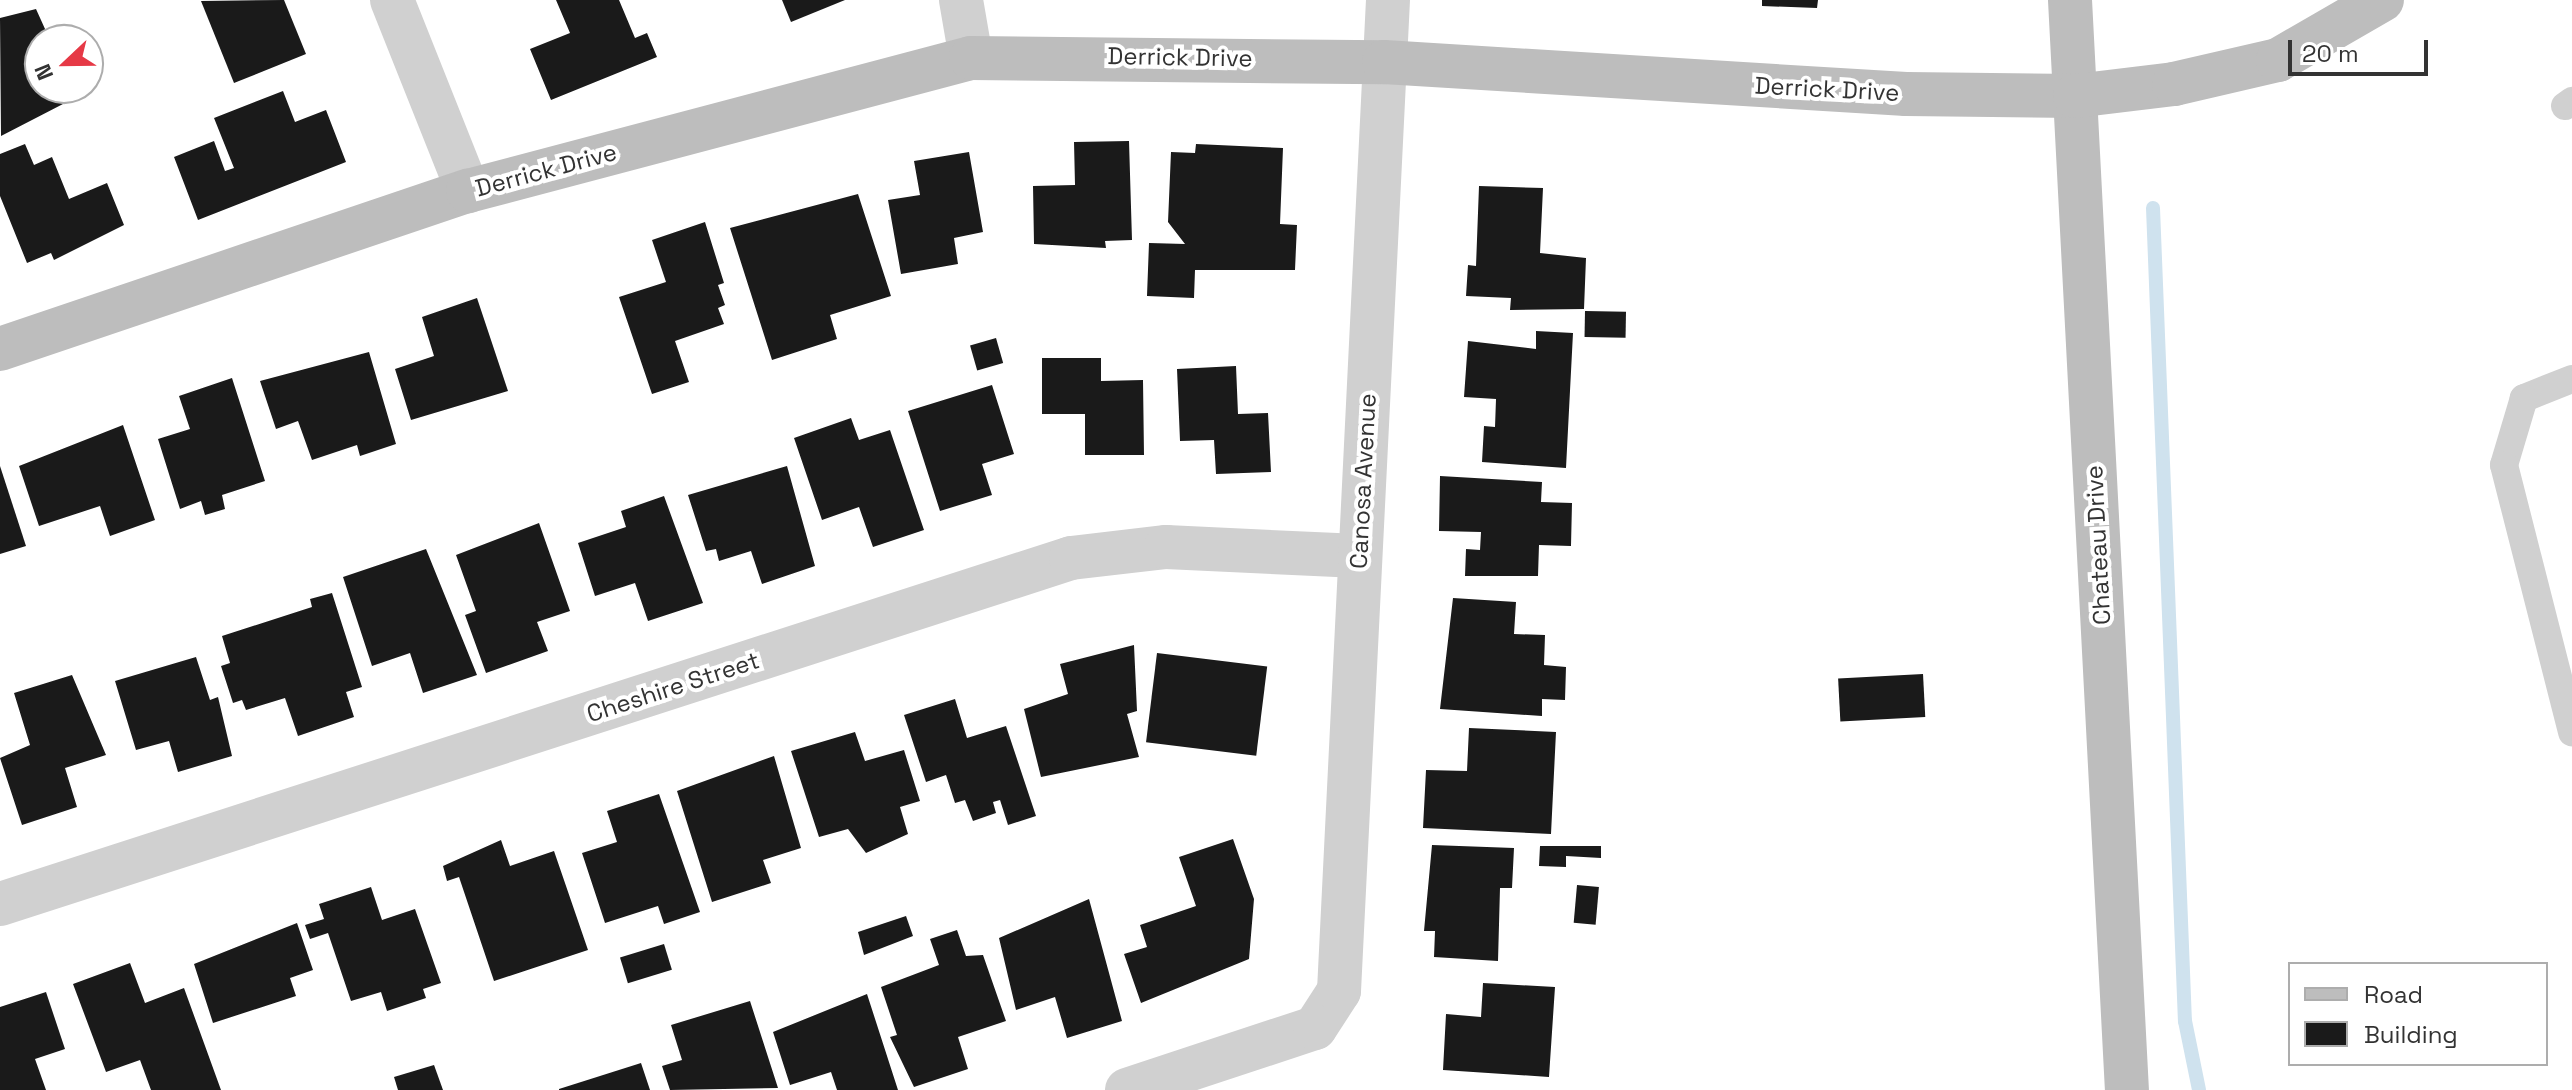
<!DOCTYPE html>
<html>
<head>
<meta charset="utf-8">
<style>
	body { margin:0 }
	#map { position:relative; width:2572px; height:1090px; overflow:hidden; background:#fff; font-family:"Space Grotesk",sans-serif }
	div>[style] { position:absolute }
	.stream>* { height:14px; margin:-7px; padding:0 7px; transform-origin:7px; border-radius:7px; background:#cfe2ee }
	.building>* { inset:0; background:#1a1a1a; transform-origin:0 0 }
	.lane>* { height:28px; margin:-14px; padding:0 14px; transform-origin:14px; border-radius:14px; background:#d0d0d0 }
	.street>* { height:44px; margin:-22px; padding:0 22px; transform-origin:22px; border-radius:22px; background:#d0d0d0 }
	.secondary>* { height:44px; margin:-22px; padding:0 22px; transform-origin:22px; border-radius:22px; background:#bdbdbd }
	span { translate:-50% -50%; white-space:nowrap; text-align:center; line-height:1.15; -webkit-text-stroke:8px #fff; paint-order:stroke }
	.street-label { font-size:24px; color:#333 }
	.legend { position:absolute; left:2288px; top:962px; width:260px; height:104px; box-sizing:border-box; background:#fff; border:2px solid #adadad; margin:0; padding:10px 14px; list-style:none; font-size:24px; color:#333 }
	.legend li { display:flex; align-items:center; gap:16px; height:40px }
	.legend b { width:40px; border:2px solid #adadad }
	.north { position:absolute; left:24px; top:24px; width:80px; height:80px; box-sizing:border-box; background:#fff; border:2px solid #adadad; border-radius:50%; rotate:248deg; font-size:22px; font-weight:700; line-height:32px; text-align:center; color:#333 }
	.north::after { content:''; display:block; margin:auto; width:28px; height:36px; background:#e63946; clip-path:polygon(50% 0,100% 100%,50% 72%,0 100%) }
	.scale { position:absolute; left:2288px; top:40px; width:140px; height:36px; box-sizing:border-box; border:4px solid #333; border-top:0; padding-left:10px; font-size:24px; line-height:28px; white-space:nowrap; color:#333; -webkit-text-stroke:6px #fff; paint-order:stroke }
</style>
</head>
<body>
<div id="map">
	<div class="stream">
		<div style="left:2153px;top:208px;width:814px;rotate:87.75deg"></div>
		<div style="left:2185px;top:1021px;width:70px;rotate:78.5deg"></div>
	</div>
	<div class="building">
		<div style="clip-path:polygon(284px 0,306px 54px,234px 83px,201px 1px)"></div>
		<div style="clip-path:polygon(556px 0,619px 0,635px 38px,647px 33px,657px 57px,551px 100px,530px 49px,570px 33px)"></div>
		<div style="clip-path:polygon(782px 0,845px 0,791px 22px)"></div>
		<div style="clip-path:polygon(1762px 0,1818px 0,1817px 8px,1762px 6px)"></div>
		<div style="clip-path:polygon(36px 9px,50px 40px,40px 40px,40px 88px,56px 88px,63px 104px,1px 136px,0 18px)"></div>
		<div style="clip-path:polygon(283px 91px,295px 122px,326px 110px,346px 162px,198px 220px,174px 157px,214px 141px,225px 171px,234px 168px,214px 118px)"></div>
		<div style="clip-path:polygon(1129px 141px,1132px 240px,1105px 241px,1106px 248px,1034px 244px,1033px 186px,1075px 185px,1074px 142px)"></div>
		<div style="clip-path:polygon(25px 144px,34px 165px,52px 157px,69px 199px,107px 183px,124px 225px,54px 260px,51px 253px,27px 263px,0 196px,0 154px)"></div>
		<div style="clip-path:polygon(1196px 144px,1283px 148px,1280px 224px,1297px 225px,1295px 270px,1195px 270px,1194px 298px,1147px 296px,1149px 243px,1185px 244px,1168px 222px,1171px 152px,1195px 153px)"></div>
		<div style="clip-path:polygon(969px 152px,983px 232px,954px 238px,958px 264px,901px 274px,888px 200px,920px 195px,914px 161px)"></div>
		<div style="clip-path:polygon(1479px 186px,1543px 188px,1540px 253px,1586px 258px,1584px 309px,1510px 310px,1511px 298px,1466px 296px,1468px 265px,1476px 266px)"></div>
		<div style="clip-path:polygon(858px 194px,891px 296px,830px 315px,837px 339px,772px 360px,730px 228px)"></div>
		<div style="clip-path:polygon(705px 222px,724px 283px,718px 285px,725px 305px,718px 308px,724px 324px,675px 341px,689px 382px,652px 394px,619px 297px,666px 282px,652px 240px)"></div>
		<div style="clip-path:polygon(477px 298px,508px 391px,411px 420px,395px 369px,434px 356px,422px 317px)"></div>
		<div style="left:1585px;top:311px;width:41px;height:26px;rotate:1deg"></div>
		<div style="clip-path:polygon(1536px 331px,1573px 333px,1566px 468px,1482px 462px,1484px 426px,1495px 427px,1496px 399px,1464px 397px,1468px 341px,1536px 349px)"></div>
		<div style="left:996px;top:338px;width:26px;height:27px;rotate:74deg"></div>
		<div style="clip-path:polygon(369px 352px,396px 444px,360px 456px,357px 445px,312px 460px,298px 421px,276px 429px,260px 381px)"></div>
		<div style="clip-path:polygon(1042px 358px,1101px 358px,1101px 381px,1143px 380px,1144px 455px,1085px 455px,1085px 414px,1042px 414px)"></div>
		<div style="clip-path:polygon(1236px 366px,1238px 414px,1268px 413px,1271px 472px,1216px 474px,1214px 440px,1180px 441px,1177px 369px)"></div>
		<div style="clip-path:polygon(232px 378px,265px 481px,222px 495px,225px 509px,205px 515px,201px 501px,180px 509px,158px 439px,190px 429px,179px 396px)"></div>
		<div style="clip-path:polygon(992px 385px,1014px 454px,982px 464px,992px 495px,940px 511px,908px 411px)"></div>
		<div style="clip-path:polygon(851px 418px,859px 440px,890px 430px,924px 530px,873px 547px,859px 507px,822px 520px,794px 438px)"></div>
		<div style="clip-path:polygon(123px 425px,155px 520px,110px 536px,100px 506px,39px 526px,19px 466px)"></div>
		<div style="clip-path:polygon(0 466px,26px 546px,0 554px)"></div>
		<div style="clip-path:polygon(787px 466px,815px 566px,762px 584px,751px 551px,719px 561px,716px 549px,706px 551px,688px 495px)"></div>
		<div style="clip-path:polygon(1440px 476px,1542px 482px,1541px 502px,1572px 503px,1571px 546px,1539px 545px,1538px 576px,1465px 576px,1466px 549px,1480px 550px,1481px 532px,1439px 531px)"></div>
		<div style="clip-path:polygon(664px 496px,703px 603px,648px 621px,635px 583px,595px 596px,578px 543px,626px 527px,621px 511px)"></div>
		<div style="clip-path:polygon(539px 523px,570px 611px,537px 622px,548px 651px,486px 673px,465px 615px,476px 611px,456px 555px)"></div>
		<div style="clip-path:polygon(426px 549px,477px 675px,423px 693px,410px 653px,372px 666px,343px 577px)"></div>
		<div style="clip-path:polygon(332px 593px,362px 687px,346px 692px,354px 717px,298px 736px,285px 698px,246px 710px,242px 700px,233px 703px,221px 666px,230px 663px,222px 636px,312px 607px,310px 599px)"></div>
		<div style="clip-path:polygon(1453px 598px,1516px 602px,1514px 634px,1545px 635px,1544px 665px,1566px 667px,1565px 700px,1542px 699px,1542px 716px,1440px 709px)"></div>
		<div style="clip-path:polygon(1134px 645px,1137px 711px,1127px 714px,1139px 757px,1041px 777px,1024px 709px,1068px 694px,1060px 664px)"></div>
		<div style="left:1157px;top:653px;width:111px;height:90px;rotate:7deg"></div>
		<div style="clip-path:polygon(196px 657px,210px 700px,218px 697px,232px 756px,178px 772px,169px 741px,136px 750px,115px 681px)"></div>
		<div style="left:1923px;top:674px;width:43px;height:85px;rotate:87deg"></div>
		<div style="clip-path:polygon(72px 675px,106px 755px,65px 768px,77px 807px,22px 825px,0 758px,30px 745px,14px 693px)"></div>
		<div style="clip-path:polygon(955px 699px,967px 738px,1006px 726px,1036px 816px,1008px 825px,1000px 800px,993px 802px,996px 813px,973px 821px,965px 800px,955px 803px,946px 775px,926px 782px,904px 715px)"></div>
		<div style="clip-path:polygon(1469px 728px,1556px 732px,1551px 834px,1423px 828px,1426px 770px,1467px 771px)"></div>
		<div style="clip-path:polygon(855px 732px,865px 761px,904px 750px,920px 801px,900px 807px,908px 834px,866px 853px,848px 829px,819px 837px,791px 751px)"></div>
		<div style="clip-path:polygon(774px 756px,801px 848px,763px 860px,771px 883px,712px 902px,677px 791px)"></div>
		<div style="clip-path:polygon(659px 794px,700px 912px,664px 924px,658px 906px,605px 923px,582px 853px,617px 842px,607px 811px)"></div>
		<div style="clip-path:polygon(1233px 839px,1254px 899px,1249px 959px,1141px 1003px,1124px 954px,1147px 947px,1140px 925px,1196px 906px,1179px 857px)"></div>
		<div style="clip-path:polygon(501px 840px,510px 866px,554px 851px,588px 950px,494px 981px,459px 877px,447px 881px,443px 866px)"></div>
		<div style="clip-path:polygon(1432px 845px,1514px 848px,1512px 888px,1500px 888px,1498px 961px,1434px 957px,1435px 931px,1424px 931px)"></div>
		<div style="clip-path:polygon(1540px 846px,1601px 846px,1601px 858px,1566px 856px,1566px 867px,1539px 866px)"></div>
		<div style="left:1577px;top:885px;width:22px;height:38px;rotate:5deg"></div>
		<div style="clip-path:polygon(371px 887px,382px 920px,415px 909px,441px 983px,423px 989px,426px 998px,387px 1011px,381px 992px,351px 1001px,328px 933px,310px 939px,305px 925px,324px 919px,319px 904px)"></div>
		<div style="clip-path:polygon(1089px 899px,1122px 1021px,1067px 1038px,1055px 997px,1016px 1010px,999px 938px)"></div>
		<div style="clip-path:polygon(906px 916px,913px 936px,864px 955px,858px 932px)"></div>
		<div style="clip-path:polygon(297px 923px,313px 970px,290px 978px,296px 996px,213px 1023px,194px 964px)"></div>
		<div style="clip-path:polygon(957px 930px,966px 956px,983px 955px,1006px 1021px,958px 1037px,968px 1069px,914px 1087px,890px 1037px,897px 1035px,881px 987px,939px 965px,930px 939px)"></div>
		<div style="left:664px;top:944px;width:27px;height:46px;rotate:73deg"></div>
		<div style="clip-path:polygon(130px 963px,145px 1003px,184px 988px,221px 1090px,151px 1090px,140px 1060px,106px 1072px,73px 984px)"></div>
		<div style="clip-path:polygon(1483px 983px,1555px 987px,1549px 1077px,1443px 1070px,1446px 1014px,1481px 1017px)"></div>
		<div style="clip-path:polygon(46px 992px,65px 1049px,35px 1059px,46px 1090px,0 1090px,0 1007px)"></div>
		<div style="clip-path:polygon(867px 994px,898px 1090px,837px 1090px,831px 1072px,790px 1085px,773px 1032px)"></div>
		<div style="clip-path:polygon(750px 1001px,778px 1088px,670px 1090px,662px 1066px,682px 1060px,671px 1025px)"></div>
		<div style="clip-path:polygon(641px 1063px,650px 1090px,559px 1090px,559px 1089px)"></div>
		<div style="clip-path:polygon(434px 1065px,443px 1090px,398px 1090px,394px 1077px)"></div>
	</div>
	<div class="lane">
		<div style="left:2565px;top:106px;width:9px;rotate:-36deg"></div>
		<div style="left:2572px;top:379px;width:52px;rotate:158.4deg"></div>
		<div style="left:2524px;top:398px;width:70px;rotate:106.6deg"></div>
		<div style="left:2504px;top:465px;width:276px;rotate:75.7deg"></div>
	</div>
	<div class="street">
		<div style="left:392px;top:0;width:206px;rotate:68.3deg"></div>
		<div style="left:961px;top:0;width:59px;rotate:80.2deg"></div>
		<div style="left:0;top:904px;width:1126px;rotate:-17.9deg"></div>
		<div style="left:1071px;top:558px;width:96px;rotate:-6.6deg"></div>
		<div style="left:1166px;top:547px;width:193px;rotate:2.7deg"></div>
		<div style="left:1127px;top:1090px;width:198px;rotate:-18.3deg"></div>
		<div style="left:1315px;top:1028px;width:44px;rotate:-57deg"></div>
		<div style="left:1339px;top:991px;width:992px;rotate:-87.17deg"></div>
	</div>
	<div class="secondary">
		<div style="left:2070px;top:0;width:1091px;rotate:87.01deg"></div>
		<div style="left:0;top:349px;width:494px;rotate:-18.7deg"></div>
		<div style="left:468px;top:191px;width:520px;rotate:-14.81deg"></div>
		<div style="left:971px;top:58px;width:413px;rotate:0.6deg"></div>
		<div style="left:1384px;top:62px;width:523px;rotate:3.51deg"></div>
		<div style="left:1906px;top:94px;width:169px;rotate:0.7deg"></div>
		<div style="left:2075px;top:96px;width:100px;rotate:-6.9deg"></div>
		<div style="left:2174px;top:84px;width:107px;rotate:-13deg"></div>
		<div style="left:2278px;top:60px;width:120px;rotate:-30deg"></div>
	</div>
	<div class="street-label">
		<span style="left:1180px;top:57px;rotate:1deg">Derrick Drive</span>
		<span style="left:1827px;top:89px;rotate:3deg">Derrick Drive</span>
		<span style="left:546px;top:170px;rotate:-15deg">Derrick Drive</span>
		<span style="left:1363px;top:481px;rotate:-87deg">Canosa Avenue</span>
		<span style="left:2098px;top:545px;rotate:-93deg">Chateau Drive</span>
		<span style="left:673px;top:687px;rotate:-18deg">Cheshire Street</span>
	</div>
	<ul class="legend">
	<li><b style="height:10px;background:#bdbdbd"></b>Road</li>
	<li><b style="height:22px;background:#1a1a1a"></b>Building</li>
	</ul>
	<div class="north">N</div>
	<div class="scale">20 m</div>
</div>
</body>
</html>
